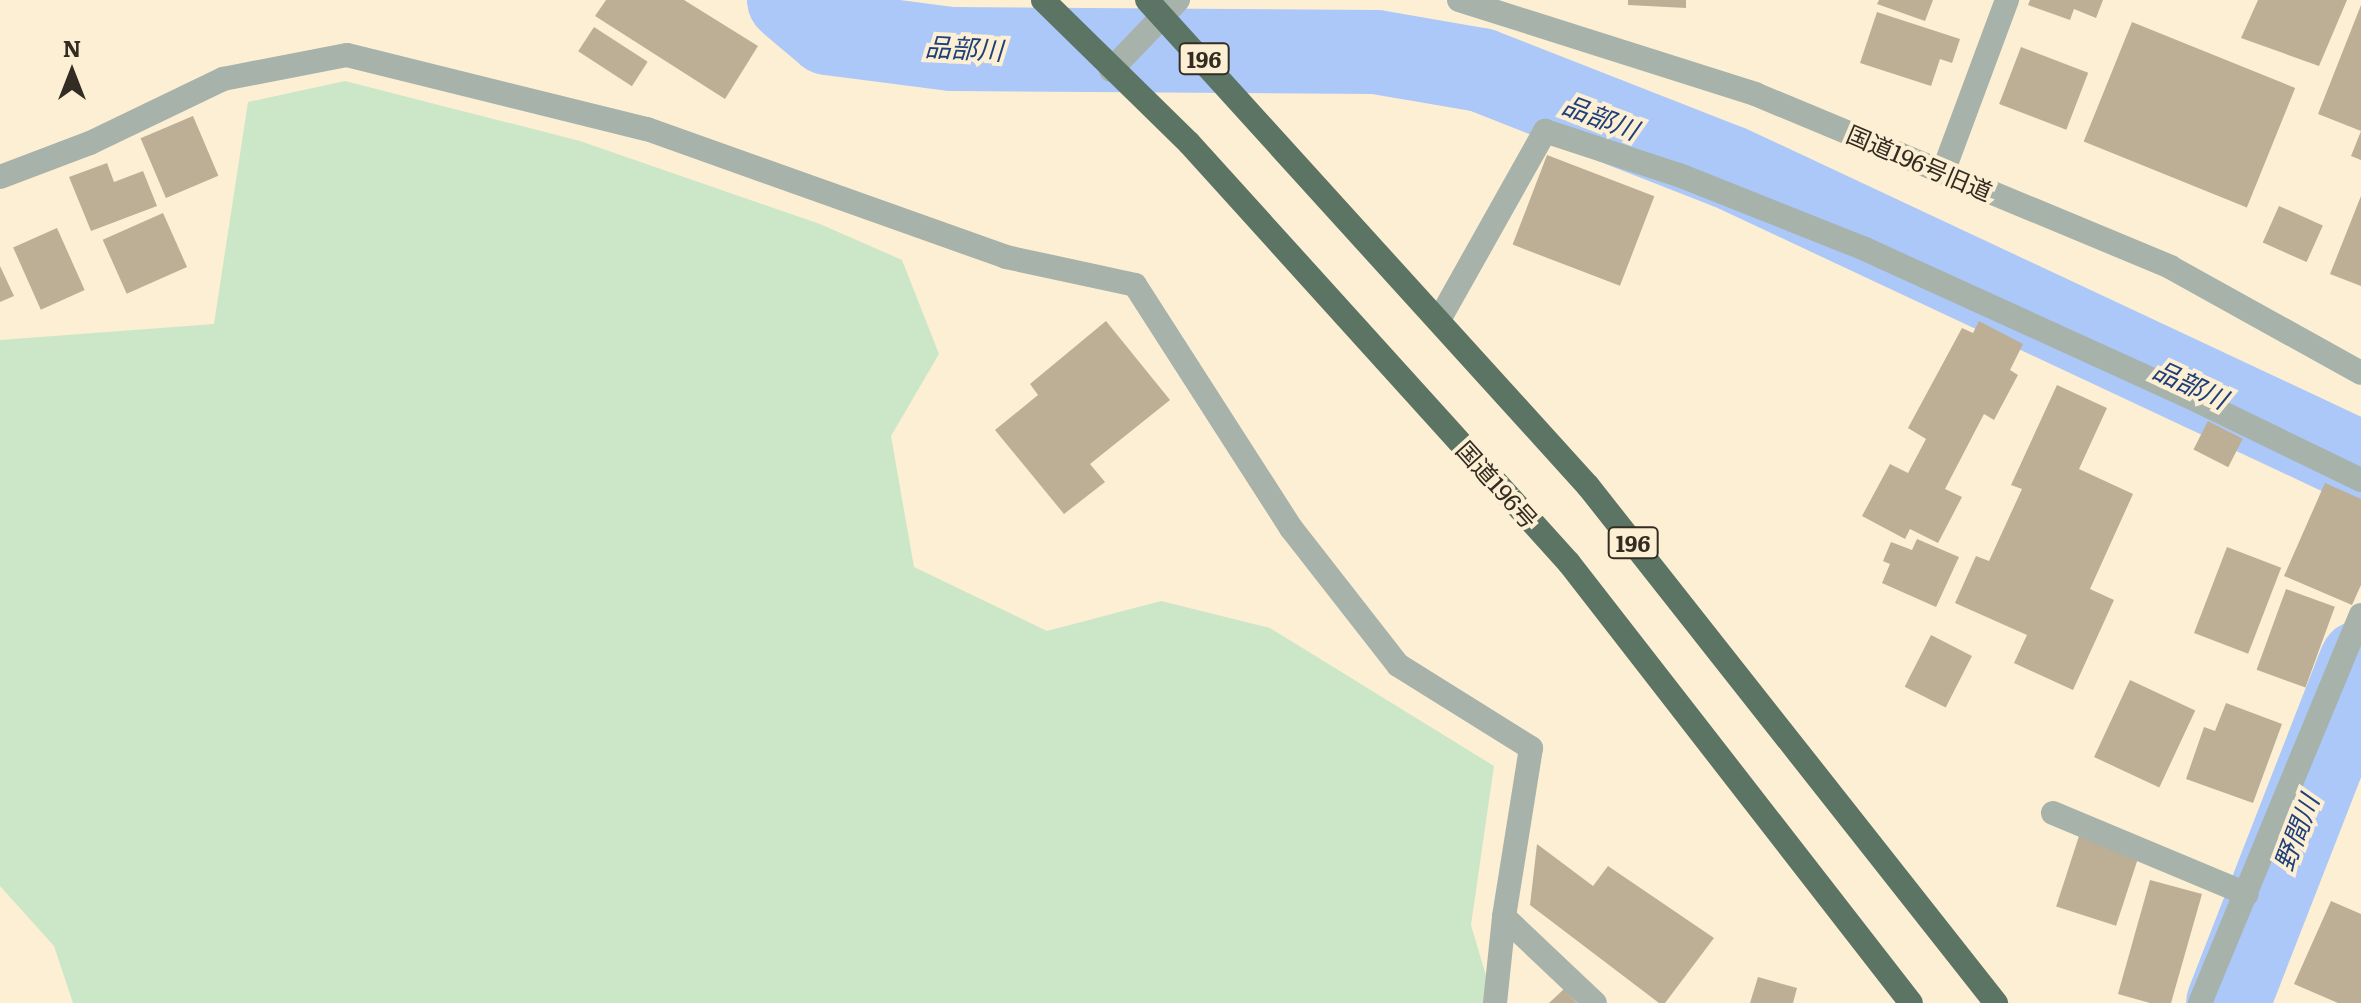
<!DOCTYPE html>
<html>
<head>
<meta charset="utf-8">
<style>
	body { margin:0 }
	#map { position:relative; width:2361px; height:1003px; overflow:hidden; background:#fdefd3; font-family:Literata,"Noto Sans JP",serif }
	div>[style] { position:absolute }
	.green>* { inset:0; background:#cbe7c8 }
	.river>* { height:84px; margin:-42px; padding:0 42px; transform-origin:42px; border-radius:42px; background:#acc8f8 }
	.building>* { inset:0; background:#bdaf95; transform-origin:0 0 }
	.minor>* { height:24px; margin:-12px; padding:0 12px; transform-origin:12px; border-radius:12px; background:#a6b2aa }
	.tertiary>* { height:24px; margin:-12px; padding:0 12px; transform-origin:12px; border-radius:12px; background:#a6b2aa }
	.trunk>* { height:24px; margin:-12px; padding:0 12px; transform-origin:12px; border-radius:12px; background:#5c7464 }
	span { translate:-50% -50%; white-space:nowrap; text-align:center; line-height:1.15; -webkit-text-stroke:8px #fdefd3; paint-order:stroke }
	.shield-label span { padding:2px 6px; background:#fdefd3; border:2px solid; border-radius:6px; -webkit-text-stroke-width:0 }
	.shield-label { font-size:22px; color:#322c22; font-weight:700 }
	.street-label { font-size:24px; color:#322c22 }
	.water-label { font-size:26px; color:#1f3f78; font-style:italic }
	.north { position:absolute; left:32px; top:32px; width:80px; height:80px; -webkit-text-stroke:6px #fdefd3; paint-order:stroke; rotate:0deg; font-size:22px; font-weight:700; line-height:32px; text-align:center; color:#322c22 }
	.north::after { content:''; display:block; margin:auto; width:28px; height:36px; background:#322c22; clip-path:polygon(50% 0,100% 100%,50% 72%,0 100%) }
</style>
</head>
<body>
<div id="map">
	<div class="green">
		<div style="clip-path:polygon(345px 81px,580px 141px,820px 224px,902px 260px,939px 354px,891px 436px,914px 567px,1047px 631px,1161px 601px,1270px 628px,1494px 766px,1471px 925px,1494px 1003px,73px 1003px,54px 946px,0 886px,0 340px,214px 324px,248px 102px)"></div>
	</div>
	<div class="river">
		<div style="left:789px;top:0;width:51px;rotate:40.2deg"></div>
		<div style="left:828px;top:33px;width:125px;rotate:7.4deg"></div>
		<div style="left:952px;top:49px;width:424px;rotate:0.4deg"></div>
		<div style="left:1376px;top:52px;width:107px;rotate:9.7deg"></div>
		<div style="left:1481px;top:70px;width:266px;rotate:21.4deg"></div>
		<div style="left:1729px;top:167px;width:698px;rotate:25.1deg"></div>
		<div style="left:2228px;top:1003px;width:366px;rotate:-68.7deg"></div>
	</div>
	<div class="building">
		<div style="clip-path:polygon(606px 0,684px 0,758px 46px,725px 99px,595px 16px)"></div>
		<div style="clip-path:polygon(1628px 0,1686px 0,1686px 8px,1628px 5px)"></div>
		<div style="clip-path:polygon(1879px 0,1933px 0,1925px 21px,1877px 4px)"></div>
		<div style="clip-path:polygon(2030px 0,2103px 0,2096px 18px,2074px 9px,2070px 20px,2028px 5px)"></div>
		<div style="clip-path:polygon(2258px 0,2347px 0,2319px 66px,2241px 38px)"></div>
		<div style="clip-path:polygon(2361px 5px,2361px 160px,2351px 156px,2361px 131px,2318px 114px)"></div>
		<div style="clip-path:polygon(1877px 12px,1960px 39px,1952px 63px,1940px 59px,1931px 86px,1860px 63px)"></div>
		<div style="left:2132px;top:22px;width:176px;height:129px;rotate:22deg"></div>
		<div style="left:594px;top:27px;width:64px;height:29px;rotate:33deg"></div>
		<div style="left:2021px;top:47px;width:72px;height:61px;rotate:21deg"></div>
		<div style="left:193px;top:116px;width:65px;height:57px;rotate:67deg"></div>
		<div style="left:1547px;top:155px;width:115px;height:96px;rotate:21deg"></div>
		<div style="clip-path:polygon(107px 163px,114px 182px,143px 171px,157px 206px,91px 231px,69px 177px)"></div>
		<div style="clip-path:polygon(2361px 196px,2361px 286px,2330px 274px)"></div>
		<div style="left:2279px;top:206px;width:48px;height:40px;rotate:24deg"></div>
		<div style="left:163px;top:213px;width:59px;height:66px;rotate:66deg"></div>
		<div style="left:57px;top:228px;width:68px;height:48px;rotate:66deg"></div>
		<div style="clip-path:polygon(0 266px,14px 296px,0 302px)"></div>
		<div style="clip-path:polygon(1106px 321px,1170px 400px,1090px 464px,1105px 482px,1064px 514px,995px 430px,1038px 395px,1030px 384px)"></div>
		<div style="clip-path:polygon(1979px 321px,2023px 344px,2010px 370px,2018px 375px,1994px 420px,1984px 414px,1945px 489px,1962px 497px,1938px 543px,1910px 529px,1905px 539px,1862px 516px,1890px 464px,1908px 473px,1926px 439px,1908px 428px,1962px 328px,1973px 333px)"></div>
		<div style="clip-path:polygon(2057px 385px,2107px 408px,2079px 469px,2133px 494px,2090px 589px,2114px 600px,2073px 690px,2014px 663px,2027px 635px,1955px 603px,1976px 556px,1989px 561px,2022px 489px,2011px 485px)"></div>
		<div style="left:2208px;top:421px;width:39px;height:32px;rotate:27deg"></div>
		<div style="clip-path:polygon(2325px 483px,2361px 499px,2361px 585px,2352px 605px,2284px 576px)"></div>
		<div style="clip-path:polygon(1917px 539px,1959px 557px,1936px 607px,1882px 583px,1890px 564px,1883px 561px,1891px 542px,1912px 550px)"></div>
		<div style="left:2227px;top:547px;width:58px;height:92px;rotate:21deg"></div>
		<div style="left:2286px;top:589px;width:52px;height:86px;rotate:20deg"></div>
		<div style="left:1931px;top:635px;width:46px;height:58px;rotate:27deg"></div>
		<div style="left:2130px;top:680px;width:72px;height:85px;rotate:25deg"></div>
		<div style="clip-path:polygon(2226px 703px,2282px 724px,2253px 803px,2186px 779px,2204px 727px,2215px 731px)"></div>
		<div style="left:2079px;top:836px;width:63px;height:74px;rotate:18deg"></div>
		<div style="clip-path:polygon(1537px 844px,1593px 886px,1608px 866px,1714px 938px,1665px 1003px,1659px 1003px,1530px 905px)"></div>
		<div style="clip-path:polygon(2150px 880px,2202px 894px,2171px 1003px,2150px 1003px,2118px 994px)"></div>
		<div style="clip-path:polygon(2331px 901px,2361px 914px,2361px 1003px,2338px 1003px,2294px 984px)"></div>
		<div style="clip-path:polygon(1758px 977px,1797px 988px,1793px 1003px,1750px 1003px)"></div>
		<div style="clip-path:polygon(1564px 989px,1577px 1003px,1549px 1003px)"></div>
	</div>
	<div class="minor">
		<div style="left:1943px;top:172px;width:184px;rotate:-69.6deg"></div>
		<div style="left:0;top:177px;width:96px;rotate:-20.7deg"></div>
		<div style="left:90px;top:143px;width:148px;rotate:-25.7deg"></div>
		<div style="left:223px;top:79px;width:126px;rotate:-11deg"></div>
		<div style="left:347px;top:55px;width:309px;rotate:13.9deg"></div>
		<div style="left:647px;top:129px;width:381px;rotate:19.6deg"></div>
		<div style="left:1006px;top:257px;width:132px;rotate:12.2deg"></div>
		<div style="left:1135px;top:285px;width:289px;rotate:57.3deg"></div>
		<div style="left:1291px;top:528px;width:174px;rotate:52deg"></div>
		<div style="left:1398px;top:665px;width:157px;rotate:32deg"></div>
		<div style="left:1531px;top:748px;width:171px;rotate:99.1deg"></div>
		<div style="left:1504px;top:917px;width:125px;rotate:43.4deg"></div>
		<div style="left:1439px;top:320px;width:217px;rotate:-60.7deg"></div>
		<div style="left:1545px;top:131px;width:141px;rotate:18.2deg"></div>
		<div style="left:1679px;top:175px;width:200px;rotate:21.7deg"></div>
		<div style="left:1865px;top:249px;width:366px;rotate:24.5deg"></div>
		<div style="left:2198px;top:401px;width:181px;rotate:25.9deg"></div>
		<div style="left:2053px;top:813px;width:210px;rotate:22.7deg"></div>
		<div style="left:1495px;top:1003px;width:86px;rotate:-84deg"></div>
		<div style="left:2200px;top:1003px;width:420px;rotate:-67.5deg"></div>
	</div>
	<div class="tertiary">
		<div style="left:1459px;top:0;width:311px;rotate:17.6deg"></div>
		<div style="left:1755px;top:94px;width:450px;rotate:22.6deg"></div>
		<div style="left:2170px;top:267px;width:218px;rotate:29deg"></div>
		<div style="left:1111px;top:70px;width:97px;rotate:-46.3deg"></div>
	</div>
	<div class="trunk">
		<div style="left:1043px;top:0;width:204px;rotate:44.4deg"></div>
		<div style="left:1189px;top:143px;width:566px;rotate:47.86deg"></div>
		<div style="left:1569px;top:563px;width:557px;rotate:52.14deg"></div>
		<div style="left:1147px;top:0;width:656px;rotate:47.78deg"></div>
		<div style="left:1588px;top:486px;width:659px;rotate:51.72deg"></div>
	</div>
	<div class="shield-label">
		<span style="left:1204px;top:59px">196</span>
		<span style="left:1633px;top:543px">196</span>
	</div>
	<div class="street-label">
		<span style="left:1920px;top:162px;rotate:23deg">国道196号旧道</span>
		<span style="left:1498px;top:484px;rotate:48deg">国道196号</span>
	</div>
	<div class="water-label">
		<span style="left:964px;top:47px;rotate:3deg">品部川</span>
		<span style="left:1601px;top:116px;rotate:21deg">品部川</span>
		<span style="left:2191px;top:383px;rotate:25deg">品部川</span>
		<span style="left:2295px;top:832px;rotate:-69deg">野間川</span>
	</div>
	<div class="north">N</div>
</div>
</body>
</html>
